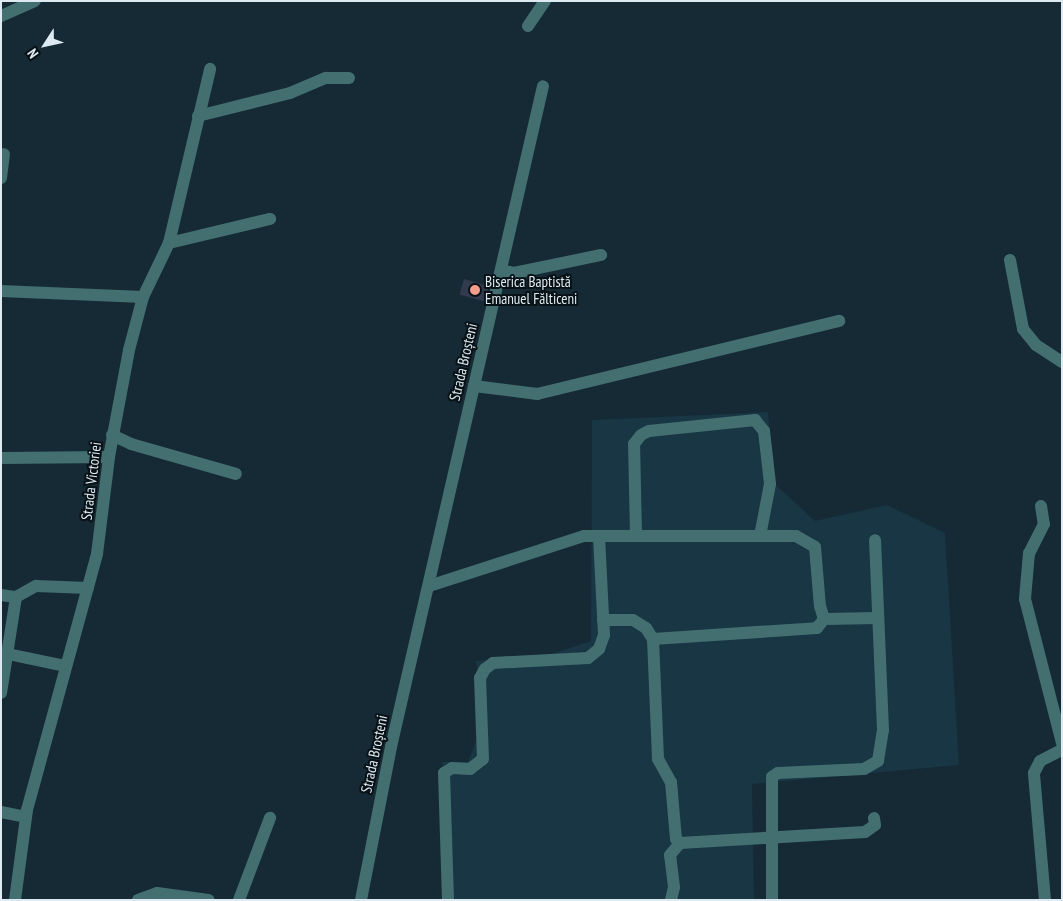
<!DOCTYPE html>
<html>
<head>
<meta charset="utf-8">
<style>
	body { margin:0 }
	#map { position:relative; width:1063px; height:901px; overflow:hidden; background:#152a35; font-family:"PT Sans Narrow",sans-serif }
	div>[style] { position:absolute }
	.built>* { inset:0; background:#183644 }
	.building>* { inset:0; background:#323b4d; transform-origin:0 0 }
	.minor>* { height:12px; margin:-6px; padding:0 6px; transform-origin:6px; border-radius:6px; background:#436f71 }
	.dots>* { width:14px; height:14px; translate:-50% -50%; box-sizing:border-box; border:2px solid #081116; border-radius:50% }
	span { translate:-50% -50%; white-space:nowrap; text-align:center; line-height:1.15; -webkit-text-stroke:4px #081116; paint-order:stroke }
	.poi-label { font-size:15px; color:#ddeaf1 }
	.left { translate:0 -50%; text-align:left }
	.street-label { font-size:15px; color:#ddeaf1 }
	.frame { position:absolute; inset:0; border:2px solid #ddeaf1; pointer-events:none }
	.north { position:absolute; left:20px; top:20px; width:50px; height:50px; -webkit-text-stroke:4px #081116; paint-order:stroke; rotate:235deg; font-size:14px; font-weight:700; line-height:20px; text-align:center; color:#ddeaf1 }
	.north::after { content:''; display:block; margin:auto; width:18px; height:22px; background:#ddeaf1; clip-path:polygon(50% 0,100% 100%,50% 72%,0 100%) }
</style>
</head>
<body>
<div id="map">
	<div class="built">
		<div style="clip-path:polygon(768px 412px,775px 484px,815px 521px,887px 505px,945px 533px,959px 765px,752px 784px,754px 900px,446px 900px,442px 762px,468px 762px,484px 720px,476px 661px,549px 655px,591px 641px,592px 420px)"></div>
	</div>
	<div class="building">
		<div style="left:464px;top:279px;width:26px;height:16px;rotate:16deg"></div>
	</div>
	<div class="minor">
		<div style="left:1px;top:16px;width:37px;rotate:-24deg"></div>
		<div style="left:528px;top:26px;width:30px;rotate:-56deg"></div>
		<div style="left:198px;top:116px;width:95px;rotate:-14deg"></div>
		<div style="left:290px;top:93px;width:39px;rotate:-23deg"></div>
		<div style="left:326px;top:78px;width:23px"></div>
		<div style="left:1px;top:178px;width:24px;rotate:-83deg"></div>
		<div style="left:169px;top:243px;width:104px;rotate:-13.4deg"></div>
		<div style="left:1010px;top:260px;width:70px;rotate:79.3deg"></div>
		<div style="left:1023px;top:329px;width:21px;rotate:51deg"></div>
		<div style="left:1036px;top:345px;width:31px;rotate:33deg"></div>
		<div style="left:501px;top:270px;width:13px;rotate:13deg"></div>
		<div style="left:514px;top:273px;width:89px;rotate:-11.7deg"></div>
		<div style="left:1px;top:291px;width:142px;rotate:2.4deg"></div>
		<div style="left:474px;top:386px;width:64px;rotate:7.2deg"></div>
		<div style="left:537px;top:394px;width:311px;rotate:-13.6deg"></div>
		<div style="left:112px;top:435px;width:21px;rotate:25deg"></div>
		<div style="left:131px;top:444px;width:109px;rotate:15.9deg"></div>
		<div style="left:1px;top:458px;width:108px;rotate:-0.5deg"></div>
		<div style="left:1041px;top:506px;width:18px;rotate:81deg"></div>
		<div style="left:1044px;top:524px;width:33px;rotate:117deg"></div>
		<div style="left:1029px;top:553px;width:46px;rotate:95deg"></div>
		<div style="left:1025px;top:599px;width:149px;rotate:75.6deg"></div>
		<div style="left:636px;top:536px;width:92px;rotate:-91.2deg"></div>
		<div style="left:634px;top:444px;width:11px;rotate:-52deg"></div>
		<div style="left:641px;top:435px;width:9px;rotate:-27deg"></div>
		<div style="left:649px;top:431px;width:107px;rotate:-5.9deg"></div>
		<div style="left:755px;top:420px;width:14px;rotate:51deg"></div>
		<div style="left:764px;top:431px;width:53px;rotate:83.5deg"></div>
		<div style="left:770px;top:484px;width:53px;rotate:100.9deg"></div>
		<div style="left:429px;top:586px;width:163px;rotate:-17.9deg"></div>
		<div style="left:584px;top:536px;width:212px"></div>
		<div style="left:796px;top:536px;width:22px;rotate:30deg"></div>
		<div style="left:815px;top:547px;width:59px;rotate:85.2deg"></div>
		<div style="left:820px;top:606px;width:14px;rotate:73deg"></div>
		<div style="left:824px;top:619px;width:54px;rotate:-1.1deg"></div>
		<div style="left:1px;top:595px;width:15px;rotate:8deg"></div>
		<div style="left:16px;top:597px;width:23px;rotate:-29deg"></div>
		<div style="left:36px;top:586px;width:52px;rotate:2.2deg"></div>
		<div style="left:603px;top:620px;width:30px"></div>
		<div style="left:633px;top:620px;width:15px;rotate:32deg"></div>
		<div style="left:646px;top:628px;width:13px;rotate:58deg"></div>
		<div style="left:653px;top:639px;width:120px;rotate:87.6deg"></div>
		<div style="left:658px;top:759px;width:26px;rotate:61deg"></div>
		<div style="left:671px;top:782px;width:57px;rotate:85deg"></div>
		<div style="left:676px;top:839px;width:6px;rotate:45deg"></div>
		<div style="left:653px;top:639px;width:164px;rotate:-3.8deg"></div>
		<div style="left:817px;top:628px;width:11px;rotate:-52deg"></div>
		<div style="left:8px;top:654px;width:58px;rotate:11.9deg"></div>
		<div style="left:1px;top:693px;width:97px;rotate:-81.1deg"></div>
		<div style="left:1px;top:812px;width:25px;rotate:11deg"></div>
		<div style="left:15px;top:900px;width:91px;rotate:-82.4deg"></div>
		<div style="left:27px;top:810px;width:265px;rotate:-74.7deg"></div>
		<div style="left:97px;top:554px;width:98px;rotate:-82.9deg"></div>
		<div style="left:109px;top:457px;width:109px;rotate:-79.4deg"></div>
		<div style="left:129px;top:350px;width:55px;rotate:-75.2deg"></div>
		<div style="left:143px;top:297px;width:60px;rotate:-64.3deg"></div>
		<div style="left:169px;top:243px;width:179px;rotate:-76.7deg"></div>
		<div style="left:138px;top:900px;width:20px;rotate:-20deg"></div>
		<div style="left:157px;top:893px;width:52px;rotate:7.7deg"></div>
		<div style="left:239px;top:900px;width:88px;rotate:-69.3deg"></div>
		<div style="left:361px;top:900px;width:156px;rotate:-78.9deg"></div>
		<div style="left:391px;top:747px;width:678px;rotate:-77.05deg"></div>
		<div style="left:448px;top:900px;width:127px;rotate:-91.8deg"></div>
		<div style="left:444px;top:773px;width:9px;rotate:-32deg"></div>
		<div style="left:452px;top:768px;width:18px;rotate:3deg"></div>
		<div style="left:470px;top:769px;width:16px;rotate:-38deg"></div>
		<div style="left:483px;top:759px;width:81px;rotate:-92.1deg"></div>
		<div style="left:480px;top:678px;width:10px;rotate:-61deg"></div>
		<div style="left:485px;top:669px;width:10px;rotate:-37deg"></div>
		<div style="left:493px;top:663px;width:95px;rotate:-3deg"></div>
		<div style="left:588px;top:658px;width:14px;rotate:-39deg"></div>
		<div style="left:599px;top:649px;width:15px;rotate:-70deg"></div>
		<div style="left:604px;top:635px;width:99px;rotate:-92.9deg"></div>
		<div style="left:671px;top:900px;width:13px;rotate:-77deg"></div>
		<div style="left:674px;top:887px;width:32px;rotate:-97deg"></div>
		<div style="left:670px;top:855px;width:16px;rotate:-50deg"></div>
		<div style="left:680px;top:843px;width:185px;rotate:-3.4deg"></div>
		<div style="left:865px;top:832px;width:12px;rotate:-35deg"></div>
		<div style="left:875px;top:825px;width:7px;rotate:-98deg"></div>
		<div style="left:772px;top:900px;width:123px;rotate:-90deg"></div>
		<div style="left:772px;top:777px;width:7px;rotate:-34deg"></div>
		<div style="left:778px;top:773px;width:86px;rotate:-2.7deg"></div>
		<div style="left:864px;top:769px;width:16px;rotate:-30deg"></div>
		<div style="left:878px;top:761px;width:31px;rotate:-81deg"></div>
		<div style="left:883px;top:730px;width:190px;rotate:-92.4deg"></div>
		<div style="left:1045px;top:900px;width:127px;rotate:-95deg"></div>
		<div style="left:1034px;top:773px;width:13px;rotate:-63deg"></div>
		<div style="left:1040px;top:761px;width:25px;rotate:-27deg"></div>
	</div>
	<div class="dots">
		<div style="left:475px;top:290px;background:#f49d8c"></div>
	</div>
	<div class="poi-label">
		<span class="left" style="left:485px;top:290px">Biserica Baptistă<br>Emanuel Fălticeni</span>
	</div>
	<div class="street-label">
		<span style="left:463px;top:362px;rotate:-77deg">Strada Broșteni</span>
		<span style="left:91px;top:481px;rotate:-83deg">Strada Victoriei</span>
		<span style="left:374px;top:754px;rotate:-78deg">Strada Broșteni</span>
	</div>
	<div class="frame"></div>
	<div class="north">N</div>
</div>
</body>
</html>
